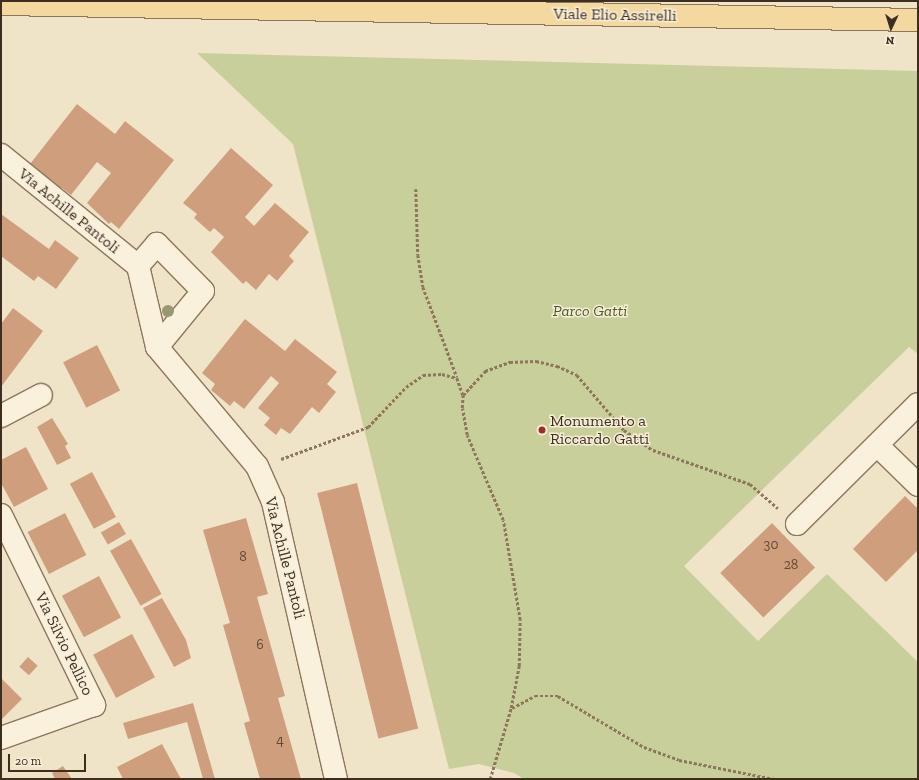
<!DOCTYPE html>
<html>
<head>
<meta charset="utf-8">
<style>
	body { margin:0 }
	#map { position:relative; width:919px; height:780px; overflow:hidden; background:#f0e4c8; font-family:"Zilla Slab",serif }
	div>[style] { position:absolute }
	.green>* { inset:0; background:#c9cf9b }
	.building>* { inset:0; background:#cf9f7d; transform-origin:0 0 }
	.path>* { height:2.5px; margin-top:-1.25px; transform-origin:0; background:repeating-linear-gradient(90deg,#8d765c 0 3px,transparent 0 5px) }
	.roads { filter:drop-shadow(1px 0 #8d765c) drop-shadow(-1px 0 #8d765c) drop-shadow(0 1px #8d765c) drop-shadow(0 -1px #8d765c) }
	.street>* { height:22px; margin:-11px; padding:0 11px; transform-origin:11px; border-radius:11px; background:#faf1dc }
	.primary>* { height:22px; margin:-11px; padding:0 11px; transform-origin:11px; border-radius:11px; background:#f3d9a0 }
	.trees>* { width:12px; height:12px; margin:-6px; border-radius:50%; background:#96986f }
	.dots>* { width:11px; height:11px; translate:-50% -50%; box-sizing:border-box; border:2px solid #f7eed8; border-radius:50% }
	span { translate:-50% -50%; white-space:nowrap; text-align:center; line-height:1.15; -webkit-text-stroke:3px #f7eed8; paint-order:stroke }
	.number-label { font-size:14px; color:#624a37 }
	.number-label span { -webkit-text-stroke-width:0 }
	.street-label { font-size:16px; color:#3d2e20 }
	.park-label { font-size:16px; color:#4d5a26; font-style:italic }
	.poi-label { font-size:16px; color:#3d2e20 }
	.left { translate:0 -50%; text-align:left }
	.frame { position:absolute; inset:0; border:2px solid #3d2e20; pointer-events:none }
	.north { position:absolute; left:871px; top:8px; width:40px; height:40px; -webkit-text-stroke:3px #f7eed8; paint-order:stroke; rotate:184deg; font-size:11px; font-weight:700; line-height:16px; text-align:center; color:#3d2e20 }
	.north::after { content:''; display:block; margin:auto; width:14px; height:18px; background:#3d2e20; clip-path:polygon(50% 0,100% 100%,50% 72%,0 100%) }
	.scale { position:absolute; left:8px; top:754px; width:78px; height:18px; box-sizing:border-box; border:2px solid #3d2e20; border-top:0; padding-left:5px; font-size:12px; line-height:14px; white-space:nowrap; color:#3d2e20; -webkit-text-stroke:3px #f7eed8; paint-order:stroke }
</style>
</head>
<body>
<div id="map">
	<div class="green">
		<div style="clip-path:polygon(197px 53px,918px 71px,918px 354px,909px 347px,684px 566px,758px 641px,827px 574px,918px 662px,918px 779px,524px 779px,514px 773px,479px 764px,449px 769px,293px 144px)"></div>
	</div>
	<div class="building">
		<div style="clip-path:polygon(77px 104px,115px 134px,125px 121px,174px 160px,119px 229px,111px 222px,109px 224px,87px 203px,111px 173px,97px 162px,71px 195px,62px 188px,57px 194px,39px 179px,43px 174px,30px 164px)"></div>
		<div style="clip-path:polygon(231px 148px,273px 185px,245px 217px,254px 226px,275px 203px,309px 232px,289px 256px,294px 261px,277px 281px,269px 274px,256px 290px,246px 281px,243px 284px,211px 252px,224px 237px,214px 228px,210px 232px,194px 218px,197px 214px,183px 203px)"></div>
		<div style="clip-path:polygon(1px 214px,49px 249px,55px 240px,79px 258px,56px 289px,38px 276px,34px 281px,1px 256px)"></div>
		<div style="clip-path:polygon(13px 308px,43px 331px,1px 387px,1px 324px)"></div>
		<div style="clip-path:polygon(245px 319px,285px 351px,295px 339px,337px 372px,327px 384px,336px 392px,319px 413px,312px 407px,290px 434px,281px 428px,276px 435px,264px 425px,270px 418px,258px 408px,279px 383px,271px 376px,244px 409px,234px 401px,230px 406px,211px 390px,215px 384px,202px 373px)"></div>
		<div style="left:97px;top:345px;width:51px;height:38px;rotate:63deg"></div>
		<div style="clip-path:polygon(52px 418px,68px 444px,65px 446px,71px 458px,57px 465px,37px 427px)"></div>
		<div style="clip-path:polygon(26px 447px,48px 489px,14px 507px,1px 483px,1px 460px)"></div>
		<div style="left:92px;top:472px;width:51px;height:25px;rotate:62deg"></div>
		<div style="left:357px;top:483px;width:253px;height:41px;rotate:76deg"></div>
		<div style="clip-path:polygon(905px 496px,918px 509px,918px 550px,886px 582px,853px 549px)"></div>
		<div style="left:65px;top:513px;width:47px;height:42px;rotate:63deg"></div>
		<div style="clip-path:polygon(246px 518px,268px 594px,257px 597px,285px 696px,278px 698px,301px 779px,260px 779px,244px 723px,250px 721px,223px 625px,230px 623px,203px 530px)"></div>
		<div style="left:119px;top:522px;width:14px;height:21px;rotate:60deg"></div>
		<div style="left:772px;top:523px;width:62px;height:72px;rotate:46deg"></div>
		<div style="left:131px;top:539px;width:63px;height:24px;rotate:61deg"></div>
		<div style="left:99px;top:576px;width:47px;height:42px;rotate:62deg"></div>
		<div style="clip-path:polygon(162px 598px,186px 640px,191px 658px,174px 667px,143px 608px)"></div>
		<div style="left:132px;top:634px;width:49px;height:44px;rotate:62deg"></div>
		<div style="left:28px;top:657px;width:13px;height:13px;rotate:42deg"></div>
		<div style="clip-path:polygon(1px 678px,22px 699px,1px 720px)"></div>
		<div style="clip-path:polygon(193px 703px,215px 779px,203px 779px,187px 722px,128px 739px,123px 723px)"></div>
		<div style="clip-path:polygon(162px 744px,181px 779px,123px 779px,117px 767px)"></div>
		<div style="clip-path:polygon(63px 766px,72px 779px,55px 779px,52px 773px)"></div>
	</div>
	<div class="path">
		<div style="left:416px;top:189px;width:66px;rotate:88.3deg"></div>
		<div style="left:418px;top:255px;width:32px;rotate:81deg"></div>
		<div style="left:423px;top:287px;width:96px;rotate:69.3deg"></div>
		<div style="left:281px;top:459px;width:93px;rotate:-20.2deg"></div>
		<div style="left:368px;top:427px;width:55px;rotate:-46.5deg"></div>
		<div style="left:406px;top:387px;width:21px;rotate:-35deg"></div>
		<div style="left:423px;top:375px;width:19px;rotate:-3deg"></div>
		<div style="left:442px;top:374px;width:16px;rotate:15deg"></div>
		<div style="left:457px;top:378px;width:18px;rotate:71deg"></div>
		<div style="left:512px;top:708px;width:26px;rotate:-28deg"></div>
		<div style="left:535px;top:696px;width:23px"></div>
		<div style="left:558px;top:696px;width:100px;rotate:30.7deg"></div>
		<div style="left:644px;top:747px;width:37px;rotate:20deg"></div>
		<div style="left:679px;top:760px;width:97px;rotate:11.3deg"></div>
		<div style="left:490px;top:779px;width:74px;rotate:-73.5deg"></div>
		<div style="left:511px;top:708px;width:43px;rotate:-79.2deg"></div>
		<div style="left:519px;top:666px;width:46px;rotate:-88.8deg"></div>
		<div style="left:520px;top:620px;width:101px;rotate:-99.6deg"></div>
		<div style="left:503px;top:520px;width:92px;rotate:-113deg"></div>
		<div style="left:467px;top:435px;width:27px;rotate:-100deg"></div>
		<div style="left:462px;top:408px;width:13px;rotate:-86deg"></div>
		<div style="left:463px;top:395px;width:33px;rotate:-47deg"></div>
		<div style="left:485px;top:371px;width:27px;rotate:-20deg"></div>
		<div style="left:510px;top:362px;width:26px;rotate:-2deg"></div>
		<div style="left:536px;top:361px;width:22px;rotate:13deg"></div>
		<div style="left:557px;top:366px;width:22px;rotate:24deg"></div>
		<div style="left:577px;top:375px;width:72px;rotate:49.5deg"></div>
		<div style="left:624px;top:430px;width:35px;rotate:35deg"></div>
		<div style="left:653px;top:450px;width:103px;rotate:19.3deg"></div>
		<div style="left:750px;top:484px;width:37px;rotate:41deg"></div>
	</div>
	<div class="roads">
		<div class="street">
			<div style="left:1px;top:155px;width:176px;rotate:39deg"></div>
			<div style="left:157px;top:347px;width:72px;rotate:-50.6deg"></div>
			<div style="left:203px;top:291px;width:66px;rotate:-134.4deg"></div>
			<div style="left:157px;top:244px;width:29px;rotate:131deg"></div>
			<div style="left:138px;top:266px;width:83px;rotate:76.8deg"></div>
			<div style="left:157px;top:347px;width:155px;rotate:50deg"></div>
			<div style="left:257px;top:466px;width:39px;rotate:66deg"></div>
			<div style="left:273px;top:502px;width:284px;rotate:77.2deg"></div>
			<div style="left:1px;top:416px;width:45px;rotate:-27.7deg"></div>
			<div style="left:877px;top:445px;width:57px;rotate:44.3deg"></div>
			<div style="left:1px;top:515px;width:212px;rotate:63.9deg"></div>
			<div style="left:94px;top:705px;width:99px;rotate:160.5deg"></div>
			<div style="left:797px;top:524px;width:170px;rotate:-44.8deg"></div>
		</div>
		<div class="primary">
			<div style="left:1px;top:4px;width:917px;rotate:1deg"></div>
		</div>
	</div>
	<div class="trees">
		<div style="left:168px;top:311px"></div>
	</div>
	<div class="dots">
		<div style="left:542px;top:430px;background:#9e2a2b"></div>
	</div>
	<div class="number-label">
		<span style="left:771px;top:545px">30</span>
		<span style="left:243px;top:557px">8</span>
		<span style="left:791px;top:565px">28</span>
		<span style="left:260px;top:645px">6</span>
		<span style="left:280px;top:741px">4</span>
	</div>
	<div class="street-label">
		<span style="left:615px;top:15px;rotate:1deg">Viale Elio Assirelli</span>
		<span style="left:69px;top:211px;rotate:39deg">Via Achille Pantoli</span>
		<span style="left:285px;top:558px;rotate:76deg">Via Achille Pantoli</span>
		<span style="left:64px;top:644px;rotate:64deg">Via Silvio Pellico</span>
	</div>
	<div class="park-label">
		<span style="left:590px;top:311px">Parco Gatti</span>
	</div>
	<div class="poi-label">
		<span class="left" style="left:550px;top:430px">Monumento a<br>Riccardo Gatti</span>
	</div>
	<div class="frame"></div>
	<div class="north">N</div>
	<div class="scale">20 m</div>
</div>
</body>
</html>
